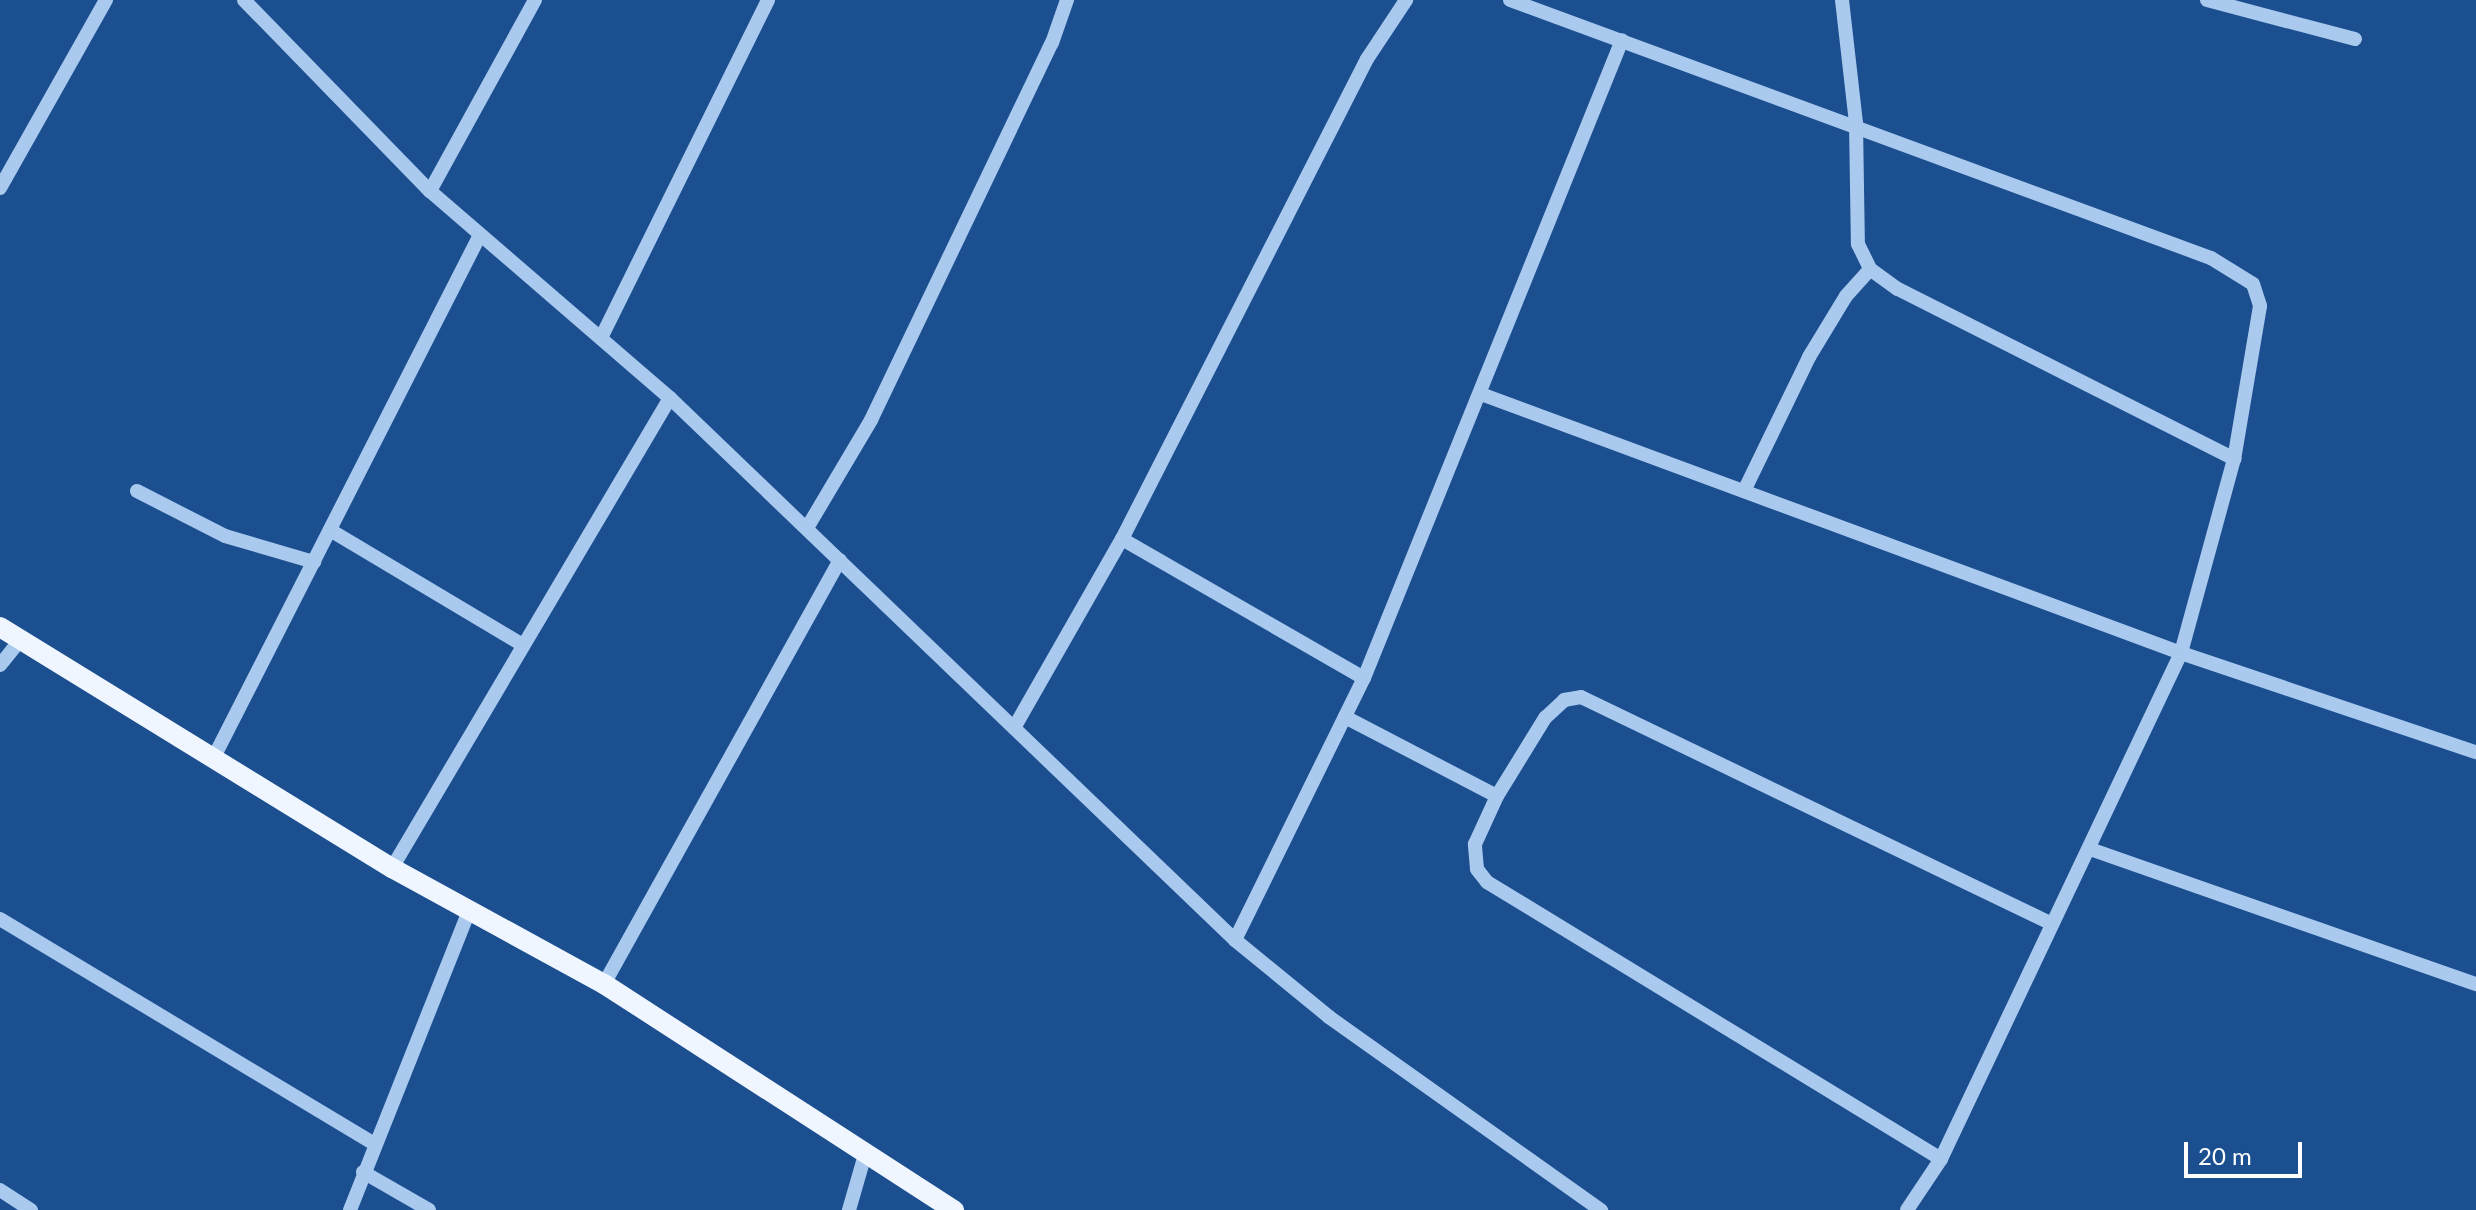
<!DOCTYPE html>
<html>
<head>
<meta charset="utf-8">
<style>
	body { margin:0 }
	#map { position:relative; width:2476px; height:1210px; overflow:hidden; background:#1b4f8f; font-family:Lato,sans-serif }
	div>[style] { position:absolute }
	.minor>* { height:14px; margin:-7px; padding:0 7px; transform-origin:7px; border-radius:7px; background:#a9c9ee }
	.major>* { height:20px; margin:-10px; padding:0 10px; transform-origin:10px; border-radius:10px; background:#f0f6ff }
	span { translate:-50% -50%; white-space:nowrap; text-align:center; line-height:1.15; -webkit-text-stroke:8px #1b4f8f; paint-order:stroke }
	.scale { position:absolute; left:2184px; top:1142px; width:118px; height:36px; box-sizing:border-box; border:4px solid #fff; border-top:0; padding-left:10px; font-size:24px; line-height:28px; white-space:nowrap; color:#fff; -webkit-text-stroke:6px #1b4f8f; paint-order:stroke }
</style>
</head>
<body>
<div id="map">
	<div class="minor">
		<div style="left:244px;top:0;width:267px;rotate:45.8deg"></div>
		<div style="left:430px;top:191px;width:317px;rotate:40.8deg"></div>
		<div style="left:670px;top:398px;width:783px;rotate:43.81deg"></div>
		<div style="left:1235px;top:940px;width:122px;rotate:39.3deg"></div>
		<div style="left:1329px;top:1017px;width:334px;rotate:35.4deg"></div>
		<div style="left:1510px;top:0;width:747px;rotate:20.21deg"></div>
		<div style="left:2211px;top:258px;width:49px;rotate:31.8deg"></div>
		<div style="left:2253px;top:284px;width:23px;rotate:72deg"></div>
		<div style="left:2260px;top:306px;width:155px;rotate:99.6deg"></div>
		<div style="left:2234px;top:459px;width:201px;rotate:105.3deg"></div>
		<div style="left:2181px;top:653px;width:560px;rotate:115.38deg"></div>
		<div style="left:1941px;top:1159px;width:61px;rotate:123.7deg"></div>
		<div style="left:1842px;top:0;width:124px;rotate:83.5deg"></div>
		<div style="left:1856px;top:123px;width:121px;rotate:89.1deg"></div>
		<div style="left:1858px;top:244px;width:28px;rotate:64deg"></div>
		<div style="left:1870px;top:269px;width:34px;rotate:36deg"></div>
		<div style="left:1898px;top:289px;width:377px;rotate:26.8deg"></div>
		<div style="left:2207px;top:0;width:153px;rotate:14.8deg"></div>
		<div style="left:0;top:188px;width:216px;rotate:-60.6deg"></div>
		<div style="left:430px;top:191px;width:218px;rotate:-61.2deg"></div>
		<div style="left:601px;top:338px;width:377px;rotate:-63.7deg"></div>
		<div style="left:1481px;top:394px;width:746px;rotate:20.3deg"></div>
		<div style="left:2181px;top:653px;width:311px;rotate:18.6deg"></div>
		<div style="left:137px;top:491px;width:99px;rotate:27.1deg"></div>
		<div style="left:225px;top:536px;width:93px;rotate:16.3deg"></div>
		<div style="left:1744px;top:491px;width:149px;rotate:-64.1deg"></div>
		<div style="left:1809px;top:357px;width:71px;rotate:-58.8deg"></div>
		<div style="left:1846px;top:296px;width:36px;rotate:-48deg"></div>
		<div style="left:807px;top:528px;width:126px;rotate:-59.3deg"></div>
		<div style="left:871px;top:420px;width:418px;rotate:-64.4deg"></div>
		<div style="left:1052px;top:43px;width:46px;rotate:-70.8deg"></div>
		<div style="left:330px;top:530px;width:222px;rotate:30.8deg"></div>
		<div style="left:1122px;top:539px;width:279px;rotate:29.9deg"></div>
		<div style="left:0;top:665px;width:28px;rotate:-51deg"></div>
		<div style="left:1345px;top:717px;width:171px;rotate:27.5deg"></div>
		<div style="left:1014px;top:728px;width:218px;rotate:-60.3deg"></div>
		<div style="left:1122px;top:539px;width:539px;rotate:-62.96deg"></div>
		<div style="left:1367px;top:59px;width:71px;rotate:-56.5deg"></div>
		<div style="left:215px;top:755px;width:584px;rotate:-63deg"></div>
		<div style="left:2090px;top:849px;width:409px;rotate:19.3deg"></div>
		<div style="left:392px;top:868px;width:546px;rotate:-59.4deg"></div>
		<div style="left:0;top:919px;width:436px;rotate:31deg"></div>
		<div style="left:1235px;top:940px;width:292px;rotate:-63.8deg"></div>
		<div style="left:1364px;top:678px;width:688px;rotate:-67.98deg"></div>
		<div style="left:604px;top:984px;width:485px;rotate:-60.9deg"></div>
		<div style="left:1941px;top:1159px;width:532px;rotate:-148.61deg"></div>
		<div style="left:1487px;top:882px;width:16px;rotate:-128deg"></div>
		<div style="left:1477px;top:869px;width:25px;rotate:-95deg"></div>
		<div style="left:1475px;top:844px;width:53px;rotate:-65.4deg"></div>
		<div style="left:1497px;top:796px;width:92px;rotate:-58.4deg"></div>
		<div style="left:1545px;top:718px;width:26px;rotate:-43deg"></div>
		<div style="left:1564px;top:700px;width:17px;rotate:-10deg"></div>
		<div style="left:1581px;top:697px;width:523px;rotate:25.73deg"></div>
		<div style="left:363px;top:1172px;width:76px;rotate:29.9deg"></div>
		<div style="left:0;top:1190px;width:37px;rotate:33deg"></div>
		<div style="left:350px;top:1210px;width:322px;rotate:-68.3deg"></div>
		<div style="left:849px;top:1210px;width:61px;rotate:-73.9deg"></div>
	</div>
	<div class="major">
		<div style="left:0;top:627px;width:460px;rotate:31.6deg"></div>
		<div style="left:392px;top:868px;width:242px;rotate:28.7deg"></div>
		<div style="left:604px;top:984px;width:417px;rotate:32.9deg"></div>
	</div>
	<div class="scale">20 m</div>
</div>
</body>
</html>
